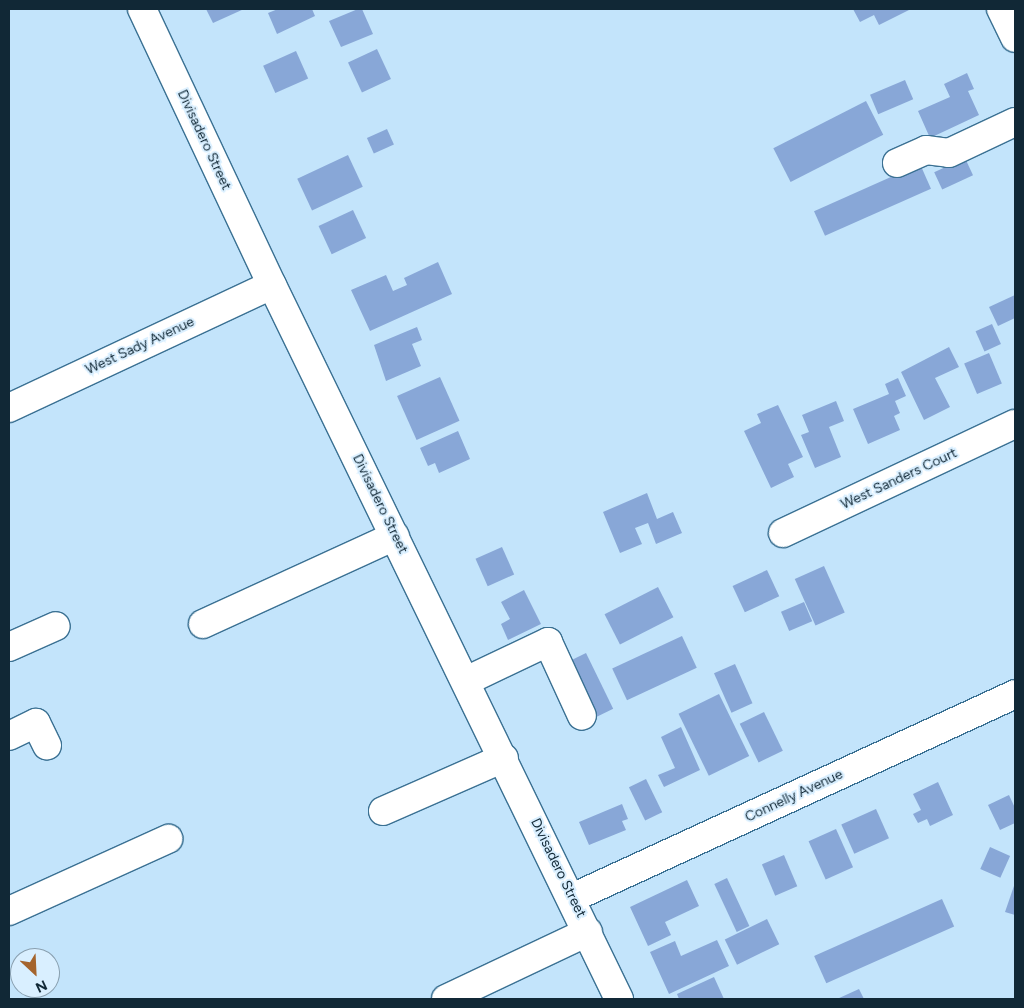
<!DOCTYPE html>
<html>
<head>
<meta charset="utf-8">
<style>
	body { margin:0 }
	#map { position:relative; width:1024px; height:1008px; overflow:hidden; background:#c3e4fb; font-family:Figtree,sans-serif }
	div>[style] { position:absolute }
	.building>* { inset:0; background:#88a7d7; transform-origin:0 0 }
	.roads { filter:drop-shadow(1px 0 #3b7193) drop-shadow(-1px 0 #3b7193) drop-shadow(0 1px #3b7193) drop-shadow(0 -1px #3b7193) }
	.minor>* { height:28px; margin:-14px; padding:0 14px; transform-origin:14px; border-radius:14px; background:#fff }
	span { translate:-50% -50%; white-space:nowrap; text-align:center; line-height:1.15; -webkit-text-stroke:4px #d9efff; paint-order:stroke }
	.street-label { font-size:14px; color:#112836 }
	.frame { position:absolute; inset:0; border:10px solid #112836; pointer-events:none }
	.north { position:absolute; left:10px; top:948px; width:50px; height:50px; box-sizing:border-box; background:#d9efff; border:1px solid #899faf; border-radius:50%; rotate:155deg; font-size:14px; font-weight:700; line-height:20px; text-align:center; color:#112836 }
	.north::after { content:''; display:block; margin:auto; width:18px; height:22px; background:#a4642d; clip-path:polygon(50% 0,100% 100%,50% 72%,0 100%) }
</style>
</head>
<body>
<div id="map">
	<div class="building">
		<div style="clip-path:polygon(206px 9px,244px 9px,213px 23px)"></div>
		<div style="clip-path:polygon(278px 9px,312px 9px,315px 16px,277px 34px,268px 13px)"></div>
		<div style="clip-path:polygon(358px 9px,362px 9px,373px 34px,341px 47px,329px 21px)"></div>
		<div style="clip-path:polygon(853px 9px,911px 9px,879px 25px,874px 15px,860px 22px)"></div>
		<div style="left:377px;top:49px;width:33px;height:32px;rotate:65deg"></div>
		<div style="left:296px;top:51px;width:30px;height:36px;rotate:66deg"></div>
		<div style="clip-path:polygon(967px 73px,974px 89px,968px 91px,979px 115px,930px 138px,918px 111px,950px 97px,944px 84px)"></div>
		<div style="left:905px;top:80px;width:21px;height:38px;rotate:67deg"></div>
		<div style="left:866px;top:101px;width:38px;height:104px;rotate:63deg"></div>
		<div style="left:387px;top:129px;width:17px;height:22px;rotate:66deg"></div>
		<div style="left:348px;top:155px;width:35px;height:56px;rotate:65deg"></div>
		<div style="left:965px;top:158px;width:19px;height:34px;rotate:65deg"></div>
		<div style="left:920px;top:164px;width:27px;height:116px;rotate:66deg"></div>
		<div style="left:353px;top:210px;width:31px;height:38px;rotate:65deg"></div>
		<div style="clip-path:polygon(438px 262px,452px 294px,370px 331px,351px 290px,386px 275px,393px 291px,407px 285px,404px 278px)"></div>
		<div style="clip-path:polygon(1015px 295px,1015px 318px,998px 326px,989px 307px)"></div>
		<div style="left:992px;top:324px;width:22px;height:18px;rotate:66deg"></div>
		<div style="clip-path:polygon(417px 327px,422px 340px,412px 344px,421px 366px,386px 381px,374px 345px)"></div>
		<div style="clip-path:polygon(949px 347px,959px 367px,935px 378px,950px 407px,924px 420px,901px 372px)"></div>
		<div style="left:989px;top:353px;width:33px;height:27px;rotate:67deg"></div>
		<div style="left:440px;top:377px;width:48px;height:47px;rotate:66deg"></div>
		<div style="clip-path:polygon(898px 378px,906px 396px,895px 401px,900px 413px,894px 416px,900px 430px,868px 444px,853px 409px,889px 394px,885px 384px)"></div>
		<div style="clip-path:polygon(836px 401px,844px 421px,829px 427px,841px 457px,815px 468px,801px 435px,809px 432px,802px 415px)"></div>
		<div style="clip-path:polygon(778px 405px,803px 457px,788px 464px,794px 477px,771px 488px,744px 431px,761px 423px,757px 414px)"></div>
		<div style="clip-path:polygon(458px 431px,470px 459px,439px 473px,435px 463px,428px 466px,420px 448px)"></div>
		<div style="clip-path:polygon(647px 493px,657px 519px,673px 512px,682px 533px,656px 544px,648px 523px,635px 528px,642px 544px,620px 553px,603px 512px)"></div>
		<div style="left:502px;top:547px;width:30px;height:29px;rotate:66deg"></div>
		<div style="left:824px;top:566px;width:51px;height:32px;rotate:66deg"></div>
		<div style="left:767px;top:570px;width:29px;height:38px;rotate:65deg"></div>
		<div style="left:658px;top:587px;width:34px;height:60px;rotate:63deg"></div>
		<div style="clip-path:polygon(524px 590px,541px 624px,508px 640px,501px 624px,510px 619px,501px 602px)"></div>
		<div style="left:804px;top:602px;width:21px;height:25px;rotate:67deg"></div>
		<div style="left:682px;top:636px;width:35px;height:77px;rotate:65deg"></div>
		<div style="left:586px;top:653px;width:62px;height:21px;rotate:64deg"></div>
		<div style="left:735px;top:664px;width:43px;height:23px;rotate:66deg"></div>
		<div style="left:719px;top:694px;width:69px;height:45px;rotate:64deg"></div>
		<div style="left:764px;top:712px;width:43px;height:27px;rotate:64deg"></div>
		<div style="clip-path:polygon(681px 727px,700px 770px,664px 787px,658px 775px,675px 768px,661px 737px)"></div>
		<div style="left:646px;top:779px;width:37px;height:19px;rotate:64deg"></div>
		<div style="clip-path:polygon(938px 782px,953px 815px,930px 826px,927px 819px,918px 823px,913px 814px,921px 810px,913px 794px)"></div>
		<div style="clip-path:polygon(1009px 795px,1015px 808px,1015px 823px,1000px 830px,988px 805px)"></div>
		<div style="clip-path:polygon(622px 804px,628px 819px,622px 821px,626px 830px,589px 845px,579px 822px)"></div>
		<div style="left:876px;top:809px;width:32px;height:38px;rotate:66deg"></div>
		<div style="left:836px;top:829px;width:42px;height:30px;rotate:66deg"></div>
		<div style="left:990px;top:847px;width:22px;height:24px;rotate:24deg"></div>
		<div style="left:784px;top:855px;width:34px;height:24px;rotate:67deg"></div>
		<div style="left:727px;top:878px;width:53px;height:14px;rotate:65deg"></div>
		<div style="clip-path:polygon(687px 880px,699px 906px,665px 922px,671px 935px,648px 946px,630px 907px)"></div>
		<div style="clip-path:polygon(1015px 883px,1015px 915px,1005px 912px)"></div>
		<div style="left:942px;top:899px;width:30px;height:140px;rotate:66deg"></div>
		<div style="left:767px;top:919px;width:28px;height:47px;rotate:64deg"></div>
		<div style="clip-path:polygon(717px 940px,729px 966px,669px 994px,650px 952px,675px 941px,681px 956px)"></div>
		<div style="clip-path:polygon(714px 977px,724px 999px,679px 999px,677px 994px)"></div>
		<div style="clip-path:polygon(859px 989px,864px 999px,837px 999px)"></div>
	</div>
	<div class="roads">
		<div class="minor">
			<div style="left:142px;top:9px;width:305px;rotate:64.8deg"></div>
			<div style="left:272px;top:285px;width:794px;rotate:64.08deg"></div>
			<div style="left:1001px;top:9px;width:32px;rotate:64deg"></div>
			<div style="left:897px;top:163px;width:32px;rotate:-24deg"></div>
			<div style="left:926px;top:150px;width:23px;rotate:7deg"></div>
			<div style="left:949px;top:153px;width:73px;rotate:-25.2deg"></div>
			<div style="left:9px;top:408px;width:290px;rotate:-25.1deg"></div>
			<div style="left:783px;top:533px;width:256px;rotate:-25.2deg"></div>
			<div style="left:203px;top:624px;width:211px;rotate:-24.6deg"></div>
			<div style="left:9px;top:647px;width:51px;rotate:-24.1deg"></div>
			<div style="left:466px;top:681px;width:91px;rotate:-25.4deg"></div>
			<div style="left:548px;top:642px;width:81px;rotate:65.3deg"></div>
			<div style="left:9px;top:736px;width:30px;rotate:-26deg"></div>
			<div style="left:36px;top:723px;width:25px;rotate:64deg"></div>
			<div style="left:383px;top:811px;width:132px;rotate:-23.7deg"></div>
			<div style="left:572px;top:898px;width:488px;rotate:-24.7deg"></div>
			<div style="left:9px;top:911px;width:175px;rotate:-24.4deg"></div>
			<div style="left:446px;top:999px;width:157px;rotate:-25.3deg"></div>
		</div>
	</div>
	<div class="street-label">
		<span style="left:204px;top:140px;rotate:65deg">Divisadero Street</span>
		<span style="left:140px;top:346px;rotate:-25deg">West Sady Avenue</span>
		<span style="left:899px;top:479px;rotate:-25deg">West Sanders Court</span>
		<span style="left:380px;top:504px;rotate:64deg">Divisadero Street</span>
		<span style="left:794px;top:796px;rotate:-25deg">Connelly Avenue</span>
		<span style="left:558px;top:868px;rotate:64deg">Divisadero Street</span>
	</div>
	<div class="frame"></div>
	<div class="north">N</div>
</div>
</body>
</html>
